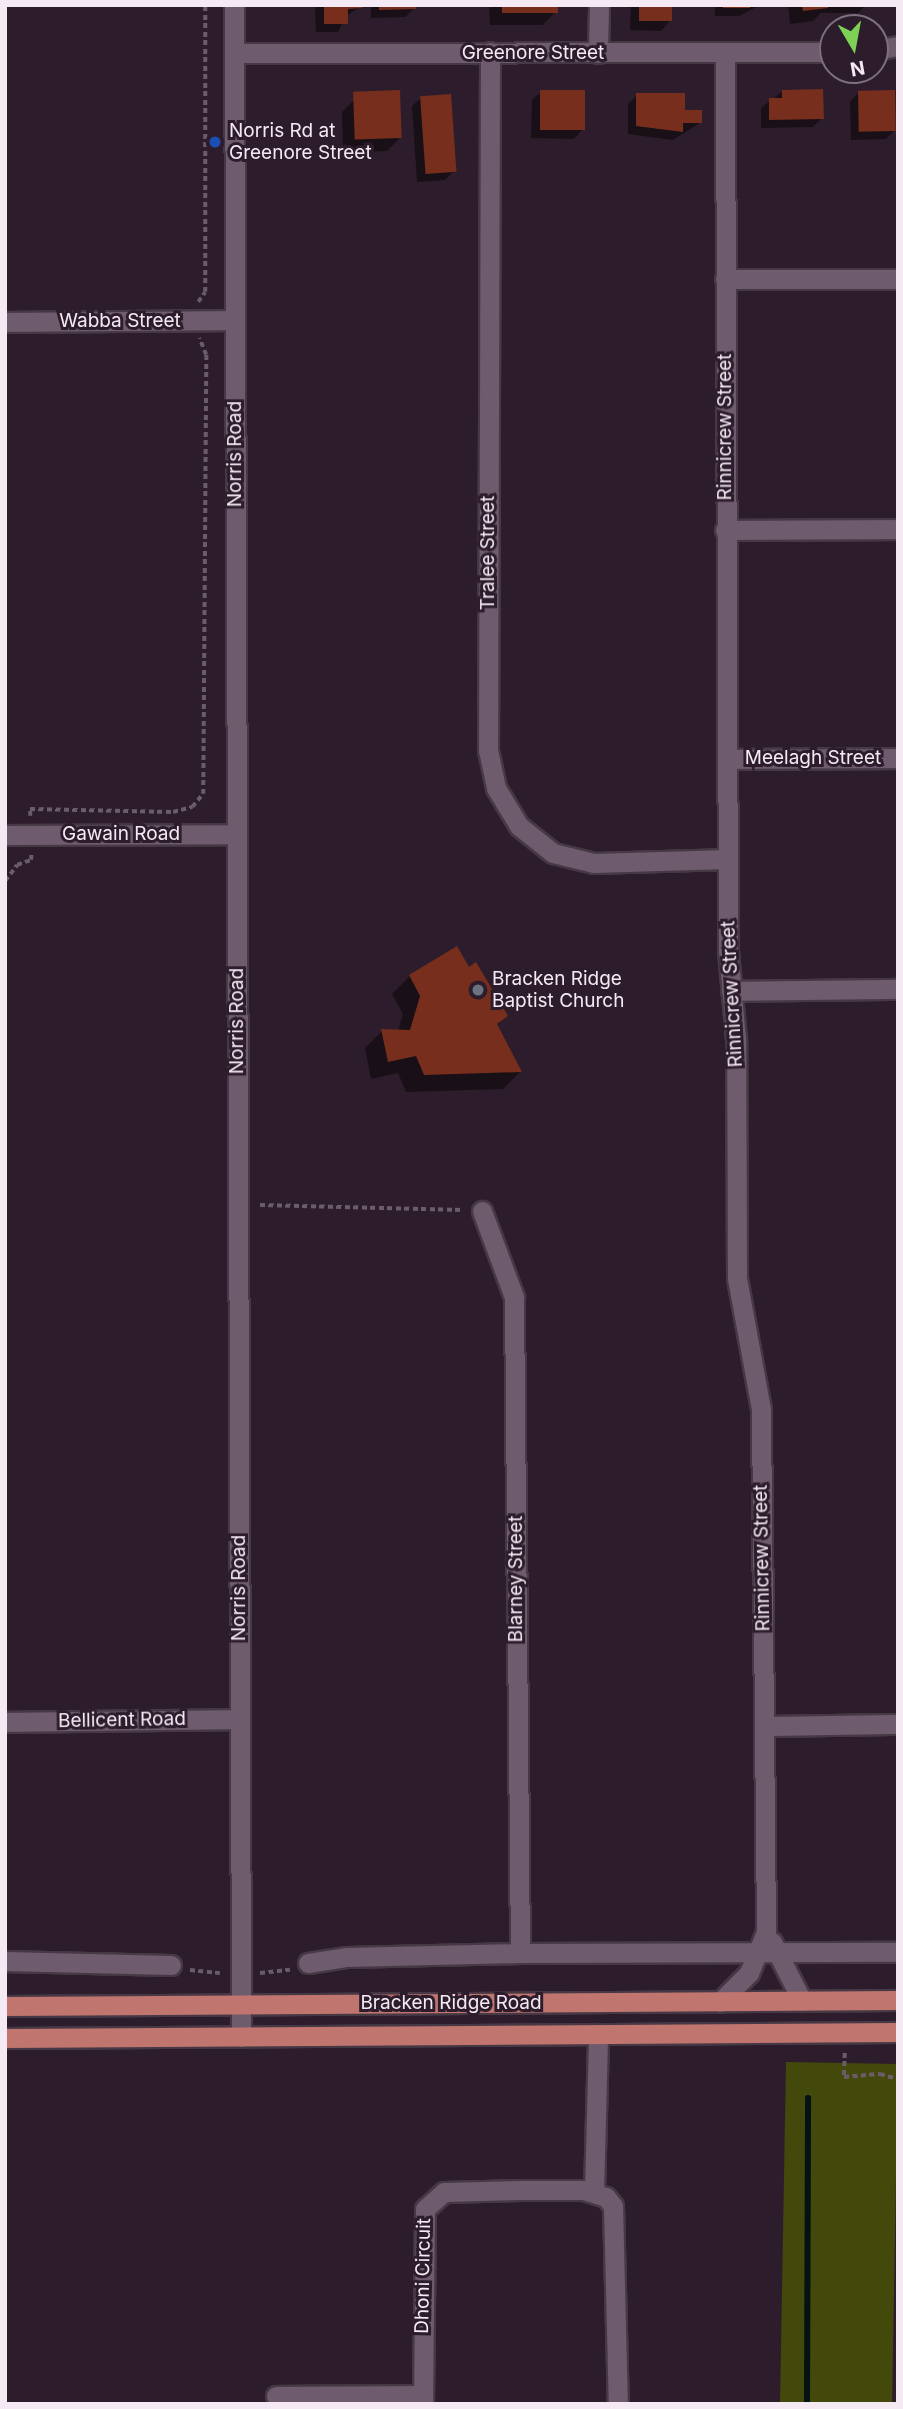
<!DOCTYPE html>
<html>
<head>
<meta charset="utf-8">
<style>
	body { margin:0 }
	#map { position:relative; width:903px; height:2409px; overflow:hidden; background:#2d1d2c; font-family:Inter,sans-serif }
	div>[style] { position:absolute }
	.green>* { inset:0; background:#43480b; transform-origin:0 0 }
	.shadow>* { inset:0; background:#0007 }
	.stream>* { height:6px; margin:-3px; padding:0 3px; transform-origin:3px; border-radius:3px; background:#041212 }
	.building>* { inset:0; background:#772e1c; transform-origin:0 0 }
	.path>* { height:3.5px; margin-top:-1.75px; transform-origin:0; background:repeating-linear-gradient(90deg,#6b5c6a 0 5px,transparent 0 8.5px) }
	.roads { filter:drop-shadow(2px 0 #463945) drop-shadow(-2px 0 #463945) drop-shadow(0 2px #463945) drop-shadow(0 -2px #463945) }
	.minor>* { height:19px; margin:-9.5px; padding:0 9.5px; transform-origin:9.5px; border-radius:9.5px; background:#6e5b6d }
	.tertiary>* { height:19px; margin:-9.5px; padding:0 9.5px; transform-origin:9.5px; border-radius:9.5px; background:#6e5b6d }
	.secondary>* { height:19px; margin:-9.5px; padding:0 9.5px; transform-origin:9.5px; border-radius:9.5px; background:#6e5b6d }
	.primary>* { height:19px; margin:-9.5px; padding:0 9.5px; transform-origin:9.5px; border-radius:9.5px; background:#c0756e }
	.dots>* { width:19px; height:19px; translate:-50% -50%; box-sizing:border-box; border:4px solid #2d1d2c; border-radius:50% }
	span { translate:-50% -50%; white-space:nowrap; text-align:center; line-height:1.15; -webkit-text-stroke:6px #2d1d2c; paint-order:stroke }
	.street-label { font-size:19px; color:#f5eaf4 }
	.poi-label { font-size:19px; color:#f5eaf4 }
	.left { translate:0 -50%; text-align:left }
	.frame { position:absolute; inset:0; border:7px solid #f5eaf4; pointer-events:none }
	.north { position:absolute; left:819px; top:14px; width:70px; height:70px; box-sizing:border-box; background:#2d1d2c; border:2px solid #7d6f7c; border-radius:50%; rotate:170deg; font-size:19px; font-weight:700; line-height:28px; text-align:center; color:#f5eaf4 }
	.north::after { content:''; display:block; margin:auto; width:24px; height:32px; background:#7dd154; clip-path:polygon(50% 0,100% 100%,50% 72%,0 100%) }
</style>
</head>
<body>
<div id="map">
	<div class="green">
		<div style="left:786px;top:2062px;width:112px;height:342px;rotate:1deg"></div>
	</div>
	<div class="shadow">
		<div style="clip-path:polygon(315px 5px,360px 5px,360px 7px,346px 16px,338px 32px,316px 32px)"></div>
		<div style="clip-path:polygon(371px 5px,414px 5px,414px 9px,405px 17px,371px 18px)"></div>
		<div style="clip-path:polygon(489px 5px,556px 5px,556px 11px,543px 25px,490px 25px)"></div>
		<div style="clip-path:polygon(631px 5px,670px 5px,669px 22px,661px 31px,630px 30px)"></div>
		<div style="clip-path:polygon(715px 5px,760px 5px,739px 16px,715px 16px)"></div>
		<div style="clip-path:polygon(788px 5px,866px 5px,858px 13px,821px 13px,813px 21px,790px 24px)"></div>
		<div style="clip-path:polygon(783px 91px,822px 118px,813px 127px,761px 128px,761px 108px)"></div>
		<div style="clip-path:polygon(541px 92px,582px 130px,574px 139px,531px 138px,532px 100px)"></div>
		<div style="clip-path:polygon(858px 93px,895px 130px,886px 139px,851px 140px,850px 102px)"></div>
		<div style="clip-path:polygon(637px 95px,683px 112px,700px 123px,673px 140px,628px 134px,628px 104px)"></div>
		<div style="clip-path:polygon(421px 98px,454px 171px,445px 180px,417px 182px,412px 106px)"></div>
		<div style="clip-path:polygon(355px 99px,400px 138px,387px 151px,343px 153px,342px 112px)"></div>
		<div style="clip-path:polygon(468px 970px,506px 1016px,496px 1026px,520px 1072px,503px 1089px,406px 1092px,398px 1073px,371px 1079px,365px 1048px,382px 1031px,398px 1031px,403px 1014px,392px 994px,410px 976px)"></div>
	</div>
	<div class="stream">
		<div style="left:807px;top:2404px;width:306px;rotate:-89.8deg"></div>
	</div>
	<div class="building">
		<div style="clip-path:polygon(324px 5px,362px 5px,362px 8px,348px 9px,348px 24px,324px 24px)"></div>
		<div style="clip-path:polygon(379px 5px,416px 5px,416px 9px,379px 10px)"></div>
		<div style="left:502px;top:5px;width:56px;height:8px"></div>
		<div style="left:639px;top:5px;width:33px;height:16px"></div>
		<div style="left:723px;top:5px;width:27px;height:3px"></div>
		<div style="clip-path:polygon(802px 5px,828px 5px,828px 8px,803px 11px)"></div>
		<div style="clip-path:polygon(823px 89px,824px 119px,769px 120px,769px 98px,782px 98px,782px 90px)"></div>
		<div style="left:400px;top:90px;width:48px;height:47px;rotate:88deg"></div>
		<div style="left:540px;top:90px;width:45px;height:40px"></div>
		<div style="left:895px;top:90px;width:41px;height:37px;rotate:89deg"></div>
		<div style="clip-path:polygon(636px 93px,685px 93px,685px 110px,702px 110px,702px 123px,683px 123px,683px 132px,636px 126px)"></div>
		<div style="left:451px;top:94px;width:78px;height:31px;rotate:86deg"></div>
		<div style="clip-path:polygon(457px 946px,469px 967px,476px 962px,508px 1016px,497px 1024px,522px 1072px,424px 1075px,416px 1056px,388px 1062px,381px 1029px,410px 1030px,420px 996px,409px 975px)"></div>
	</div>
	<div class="path">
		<div style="left:198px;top:302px;width:12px;rotate:-55deg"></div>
		<div style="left:205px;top:292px;width:287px;rotate:-90deg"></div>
		<div style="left:30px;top:816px;width:7px;rotate:-90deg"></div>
		<div style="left:30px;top:809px;width:143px;rotate:1.2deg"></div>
		<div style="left:173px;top:812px;width:20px;rotate:-15deg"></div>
		<div style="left:192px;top:807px;width:17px;rotate:-50deg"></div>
		<div style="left:203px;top:794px;width:439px;rotate:-89.6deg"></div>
		<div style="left:206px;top:355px;width:18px;rotate:-112deg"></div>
		<div style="left:5px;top:881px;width:20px;rotate:-53deg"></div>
		<div style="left:17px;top:865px;width:15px;rotate:-20deg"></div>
		<div style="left:31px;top:860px;width:5px;rotate:-90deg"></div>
		<div style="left:260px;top:1205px;width:203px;rotate:1.4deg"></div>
		<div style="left:190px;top:1970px;width:30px;rotate:6deg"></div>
		<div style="left:260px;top:1973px;width:30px;rotate:-6deg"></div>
		<div style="left:845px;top:2053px;width:24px;rotate:92deg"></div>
		<div style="left:844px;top:2077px;width:36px;rotate:-5deg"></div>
		<div style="left:880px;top:2074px;width:19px;rotate:16deg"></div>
	</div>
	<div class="roads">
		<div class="minor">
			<div style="left:875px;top:50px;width:23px;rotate:-10deg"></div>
			<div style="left:490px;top:52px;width:698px;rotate:90.16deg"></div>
			<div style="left:488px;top:750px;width:39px;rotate:78deg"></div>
			<div style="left:496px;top:788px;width:44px;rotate:58.8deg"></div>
			<div style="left:519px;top:826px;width:43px;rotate:38.5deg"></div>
			<div style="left:553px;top:853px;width:42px;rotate:13.7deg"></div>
			<div style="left:594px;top:863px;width:134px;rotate:-1.7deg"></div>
			<div style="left:234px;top:53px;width:599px;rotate:-0.1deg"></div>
			<div style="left:598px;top:53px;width:48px;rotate:-88.8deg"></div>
			<div style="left:725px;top:279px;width:173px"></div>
			<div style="left:5px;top:322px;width:229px;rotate:-0.5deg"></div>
			<div style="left:725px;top:530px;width:173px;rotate:-0.3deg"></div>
			<div style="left:729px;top:759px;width:169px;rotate:-0.3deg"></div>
			<div style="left:731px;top:991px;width:167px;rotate:-0.7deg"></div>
			<div style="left:482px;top:1211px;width:92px;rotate:69.6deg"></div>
			<div style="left:514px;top:1297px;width:656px;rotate:89.48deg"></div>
			<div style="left:5px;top:1722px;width:234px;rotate:-0.7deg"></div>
			<div style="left:764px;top:1726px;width:134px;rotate:-0.9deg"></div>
			<div style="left:772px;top:1942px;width:66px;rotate:63deg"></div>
			<div style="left:5px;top:1961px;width:166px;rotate:1.4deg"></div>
			<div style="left:308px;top:1963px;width:38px;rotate:-9deg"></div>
			<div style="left:346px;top:1957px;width:174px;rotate:-1.3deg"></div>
			<div style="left:520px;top:1953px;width:378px;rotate:-0.2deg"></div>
			<div style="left:720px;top:2002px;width:41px;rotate:-45deg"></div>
			<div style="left:749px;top:1973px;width:44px;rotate:-67.5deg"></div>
			<div style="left:766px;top:1932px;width:523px;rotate:-90.55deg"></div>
			<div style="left:761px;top:1409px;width:133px;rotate:-100.4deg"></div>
			<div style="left:737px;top:1278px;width:239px;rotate:-90.2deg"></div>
			<div style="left:736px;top:1039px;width:88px;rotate:-95.2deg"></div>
			<div style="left:728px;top:951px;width:898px;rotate:-90.19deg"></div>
			<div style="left:594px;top:2192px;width:158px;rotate:-88.5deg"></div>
			<div style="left:276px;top:2396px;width:147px;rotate:-0.4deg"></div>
			<div style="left:423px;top:2404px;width:195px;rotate:-89.4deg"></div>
			<div style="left:425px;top:2209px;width:25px;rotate:-42deg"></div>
			<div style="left:444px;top:2192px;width:76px;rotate:-1.5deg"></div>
			<div style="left:520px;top:2190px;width:63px"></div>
			<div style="left:583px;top:2190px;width:24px;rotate:17deg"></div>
			<div style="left:606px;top:2197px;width:11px;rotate:52deg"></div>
			<div style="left:613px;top:2206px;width:198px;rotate:88.6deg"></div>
		</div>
		<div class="tertiary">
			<div style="left:5px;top:835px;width:232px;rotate:-0.2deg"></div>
		</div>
		<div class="secondary">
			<div style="left:234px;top:5px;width:2032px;rotate:89.8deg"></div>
		</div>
		<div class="primary">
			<div style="left:5px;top:2006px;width:893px;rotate:-0.38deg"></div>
			<div style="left:5px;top:2038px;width:893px;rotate:-0.38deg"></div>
		</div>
	</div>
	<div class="dots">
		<div style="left:215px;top:142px;background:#1a4fb4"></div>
		<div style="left:478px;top:990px;background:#6b7280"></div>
	</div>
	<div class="street-label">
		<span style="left:533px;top:53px">Greenore Street</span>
		<span style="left:120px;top:321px">Wabba Street</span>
		<span style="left:725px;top:427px;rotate:-90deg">Rinnicrew Street</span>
		<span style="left:235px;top:454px;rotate:-90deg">Norris Road</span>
		<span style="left:488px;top:553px;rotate:-90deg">Tralee Street</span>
		<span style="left:813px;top:758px">Meelagh Street</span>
		<span style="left:121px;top:834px">Gawain Road</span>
		<span style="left:732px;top:994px;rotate:-93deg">Rinnicrew Street</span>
		<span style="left:237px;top:1021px;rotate:-90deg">Norris Road</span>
		<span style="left:762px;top:1558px;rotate:-91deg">Rinnicrew Street</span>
		<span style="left:516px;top:1579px;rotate:-90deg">Blarney Street</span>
		<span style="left:239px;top:1588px;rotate:-90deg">Norris Road</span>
		<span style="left:122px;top:1720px;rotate:-1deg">Bellicent Road</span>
		<span style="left:451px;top:2003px">Bracken Ridge Road</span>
		<span style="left:423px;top:2276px;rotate:-89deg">Dhoni Circuit</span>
	</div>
	<div class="poi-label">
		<span class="left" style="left:229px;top:142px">Norris Rd at<br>Greenore Street</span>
		<span class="left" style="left:492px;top:990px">Bracken Ridge<br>Baptist Church</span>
	</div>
	<div class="frame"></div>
	<div class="north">N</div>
</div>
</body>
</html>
